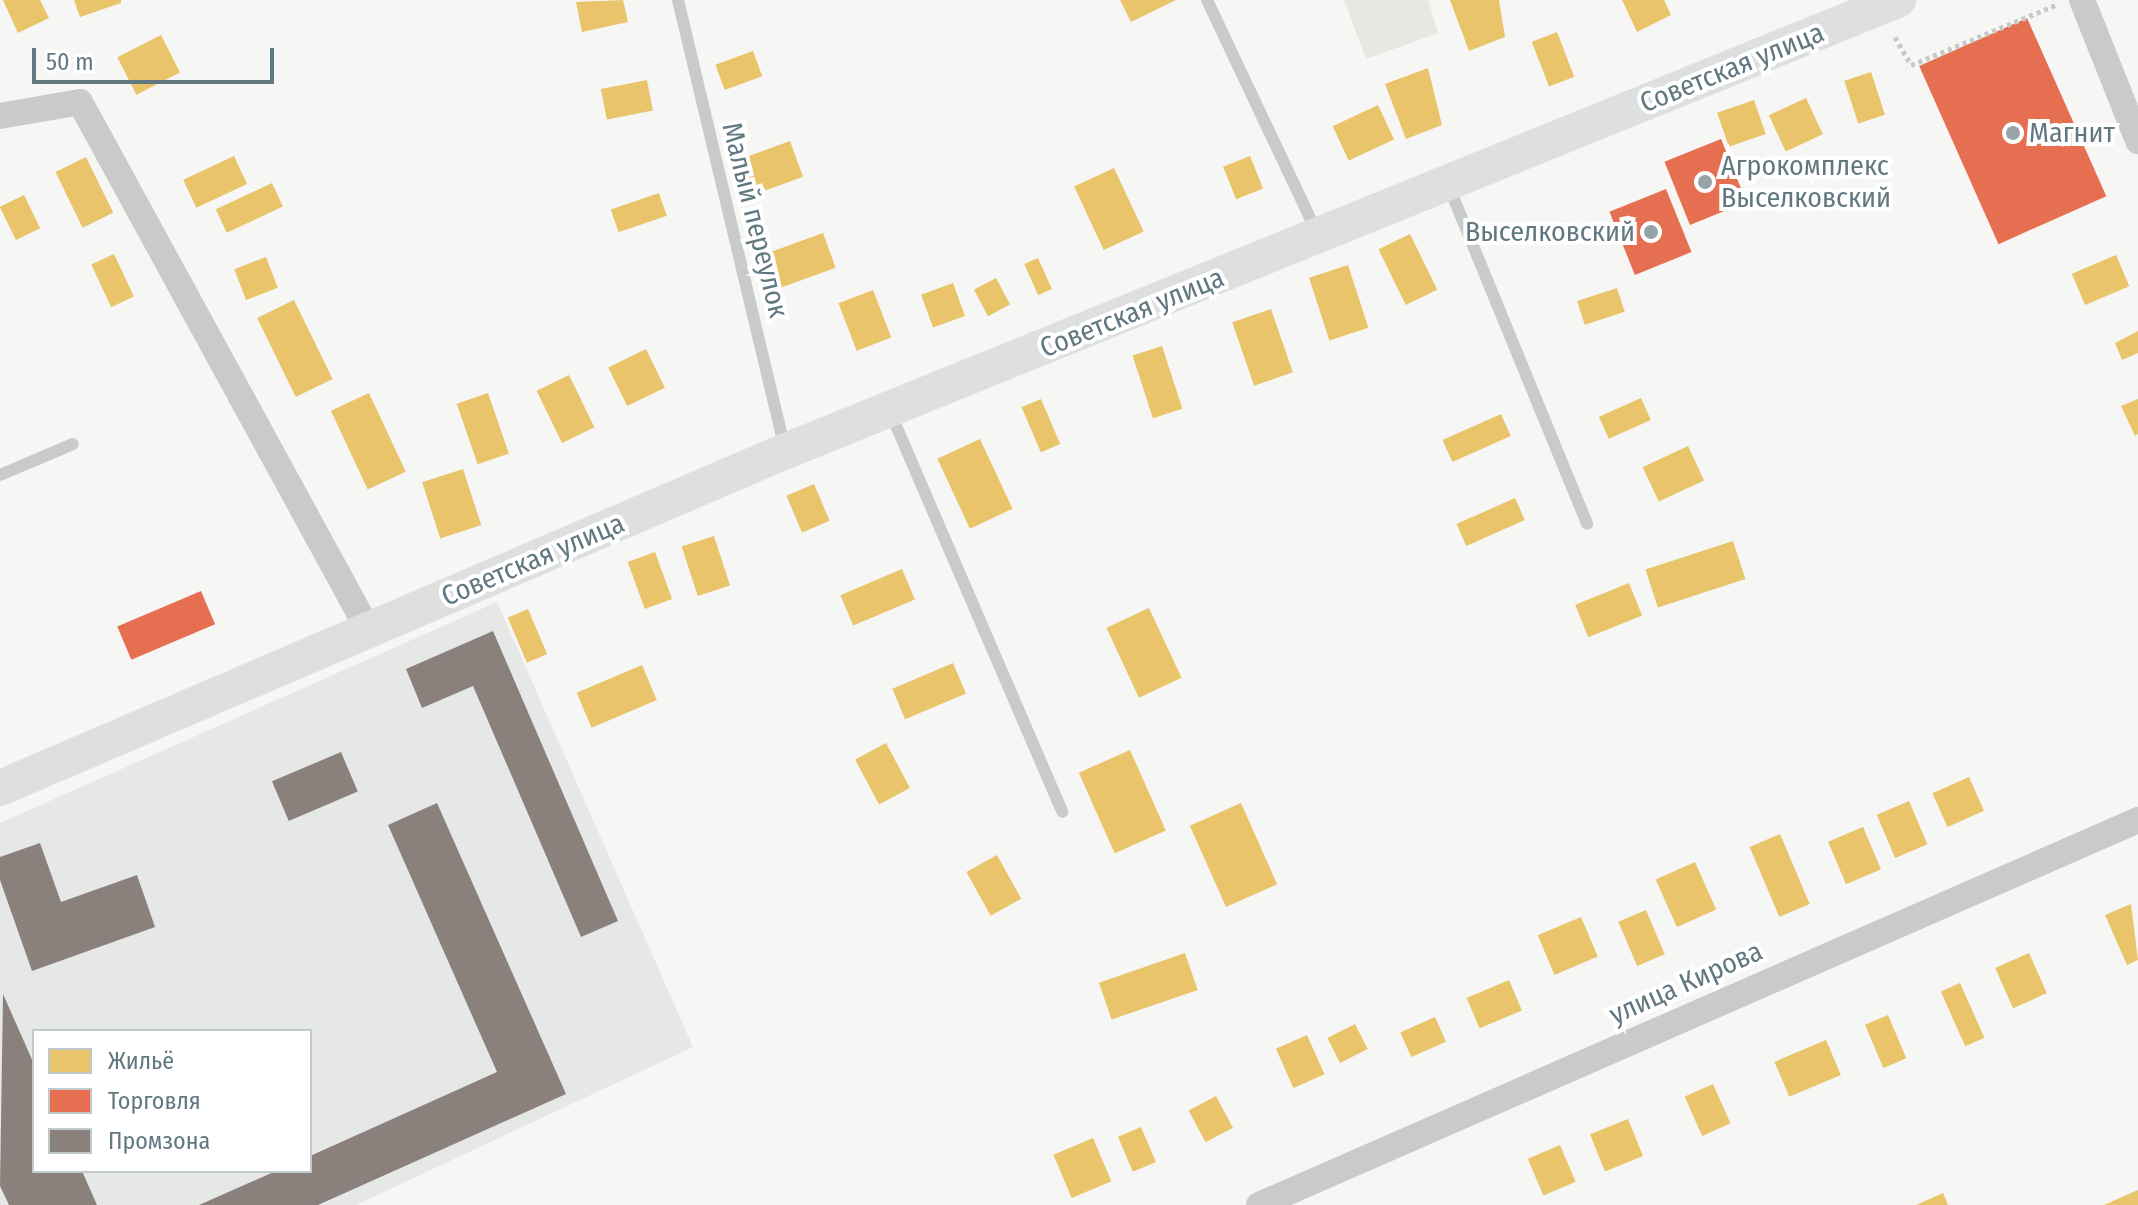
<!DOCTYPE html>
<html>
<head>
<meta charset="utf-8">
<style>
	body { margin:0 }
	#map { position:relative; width:2138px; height:1205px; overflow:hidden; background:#f6f6f5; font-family:"Fira Sans Condensed",sans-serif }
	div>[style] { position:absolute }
	.built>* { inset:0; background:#e6e8e7 }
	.green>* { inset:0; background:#e6e8e2 }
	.homes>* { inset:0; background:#e9c46a; transform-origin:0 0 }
	.shops>* { inset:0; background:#e76f51; transform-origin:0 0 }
	.industry>* { inset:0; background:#8a817c; transform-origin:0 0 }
	.path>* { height:5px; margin-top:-2.5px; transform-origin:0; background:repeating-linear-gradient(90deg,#c7c8c9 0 4px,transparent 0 8px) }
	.lane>* { height:12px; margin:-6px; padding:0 6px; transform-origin:6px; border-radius:6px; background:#c9cbcb }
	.street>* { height:26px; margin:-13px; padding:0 13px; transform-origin:13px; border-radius:13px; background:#c9cbcb }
	.secondary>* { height:36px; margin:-18px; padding:0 18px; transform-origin:18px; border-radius:18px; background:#dedfdf }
	.dots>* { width:22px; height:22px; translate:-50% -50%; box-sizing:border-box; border:4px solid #fff; border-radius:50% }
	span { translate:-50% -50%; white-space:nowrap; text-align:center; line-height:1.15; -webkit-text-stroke:8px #fff; paint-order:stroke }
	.street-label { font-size:28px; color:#627880 }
	.poi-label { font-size:28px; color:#627880 }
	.left { translate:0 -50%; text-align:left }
	.right { translate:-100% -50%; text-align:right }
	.legend { position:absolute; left:32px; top:1029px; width:280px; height:144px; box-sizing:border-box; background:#fff; border:2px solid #c0c9cc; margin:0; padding:10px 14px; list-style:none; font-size:24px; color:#627880 }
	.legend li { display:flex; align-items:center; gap:16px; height:40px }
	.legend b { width:40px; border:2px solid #c0c9cc }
	.scale { position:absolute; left:32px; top:48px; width:242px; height:36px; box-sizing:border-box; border:4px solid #627880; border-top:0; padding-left:10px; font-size:24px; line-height:28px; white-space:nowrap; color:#627880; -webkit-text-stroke:6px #fff; paint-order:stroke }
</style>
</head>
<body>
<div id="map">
	<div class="built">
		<div style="clip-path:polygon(evenodd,497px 602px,693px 1047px,356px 1205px,0 1205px,0 823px,497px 602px,34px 1031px,310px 1031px,310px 1171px,34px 1171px,34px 1031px)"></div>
	</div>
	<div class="green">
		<div style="clip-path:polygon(1344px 0,1428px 0,1438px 33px,1366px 59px)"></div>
	</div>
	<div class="homes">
		<div style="clip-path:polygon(3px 0,40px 0,49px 18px,18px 33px)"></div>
		<div style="clip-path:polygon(74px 0,121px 0,121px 3px,80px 17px)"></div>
		<div style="clip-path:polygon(623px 0,628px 22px,582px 32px,576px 2px)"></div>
		<div style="clip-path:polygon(1120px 0,1176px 0,1131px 22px)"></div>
		<div style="clip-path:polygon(1450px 0,1499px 0,1505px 37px,1469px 51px)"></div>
		<div style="clip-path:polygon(1622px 0,1664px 0,1671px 15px,1637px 32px)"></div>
		<div style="left:1557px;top:32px;width:48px;height:27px;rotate:69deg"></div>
		<div style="left:161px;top:35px;width:42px;height:49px;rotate:63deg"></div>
		<div style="left:753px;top:51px;width:27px;height:40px;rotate:70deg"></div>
		<div style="clip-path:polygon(1428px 68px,1442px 125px,1406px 139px,1385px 84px)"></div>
		<div style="left:1871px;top:72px;width:45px;height:28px;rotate:72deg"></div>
		<div style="left:647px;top:80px;width:31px;height:47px;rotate:79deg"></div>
		<div style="left:1806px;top:98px;width:40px;height:41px;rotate:65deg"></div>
		<div style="left:1754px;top:100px;width:36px;height:39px;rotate:71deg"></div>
		<div style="left:1378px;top:105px;width:38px;height:50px;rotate:65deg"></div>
		<div style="left:790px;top:141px;width:38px;height:63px;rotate:70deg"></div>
		<div style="left:234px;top:156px;width:31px;height:56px;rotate:65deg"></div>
		<div style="left:1250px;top:156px;width:35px;height:29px;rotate:68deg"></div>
		<div style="left:86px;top:157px;width:62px;height:34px;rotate:64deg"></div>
		<div style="left:1114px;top:168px;width:70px;height:44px;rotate:65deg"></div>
		<div style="left:272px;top:183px;width:26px;height:62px;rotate:65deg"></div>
		<div style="left:659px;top:193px;width:24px;height:51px;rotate:71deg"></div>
		<div style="left:24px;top:195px;width:37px;height:27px;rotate:64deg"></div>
		<div style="left:823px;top:233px;width:37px;height:63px;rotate:70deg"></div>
		<div style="left:1410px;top:234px;width:62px;height:35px;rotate:64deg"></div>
		<div style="left:114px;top:254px;width:47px;height:25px;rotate:65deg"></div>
		<div style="left:2116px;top:255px;width:34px;height:48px;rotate:67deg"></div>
		<div style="left:266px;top:257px;width:33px;height:34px;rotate:69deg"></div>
		<div style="left:1038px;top:258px;width:34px;height:15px;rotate:66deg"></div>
		<div style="left:1348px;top:265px;width:66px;height:41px;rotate:72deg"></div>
		<div style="left:996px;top:278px;width:30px;height:25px;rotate:62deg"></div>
		<div style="left:953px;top:283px;width:35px;height:34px;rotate:70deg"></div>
		<div style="left:1617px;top:288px;width:25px;height:42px;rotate:72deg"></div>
		<div style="left:873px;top:290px;width:51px;height:37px;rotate:69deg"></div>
		<div style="left:294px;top:300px;width:88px;height:41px;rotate:64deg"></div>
		<div style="left:1271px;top:309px;width:67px;height:41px;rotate:71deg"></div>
		<div style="clip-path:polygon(2138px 331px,2138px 353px,2122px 360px,2115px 343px)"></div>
		<div style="left:1162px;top:346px;width:66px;height:31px;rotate:72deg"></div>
		<div style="left:646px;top:349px;width:43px;height:42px;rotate:64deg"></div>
		<div style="left:569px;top:375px;width:58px;height:36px;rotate:64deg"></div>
		<div style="left:369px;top:393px;width:87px;height:42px;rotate:65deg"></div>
		<div style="left:488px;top:393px;width:64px;height:33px;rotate:71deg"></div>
		<div style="left:1641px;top:398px;width:24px;height:46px;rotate:66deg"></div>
		<div style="left:1041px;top:399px;width:49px;height:21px;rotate:67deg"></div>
		<div style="clip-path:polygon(2138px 399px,2138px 434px,2135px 436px,2121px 406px)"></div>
		<div style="left:1501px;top:414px;width:24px;height:64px;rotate:66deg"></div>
		<div style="left:980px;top:439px;width:77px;height:47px;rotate:65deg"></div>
		<div style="left:1688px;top:446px;width:38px;height:50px;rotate:65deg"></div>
		<div style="left:463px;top:469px;width:59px;height:43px;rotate:72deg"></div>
		<div style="left:814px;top:484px;width:40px;height:30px;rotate:67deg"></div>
		<div style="left:1515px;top:498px;width:24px;height:64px;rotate:66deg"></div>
		<div style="left:714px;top:536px;width:52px;height:34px;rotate:72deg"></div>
		<div style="left:1733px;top:541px;width:40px;height:92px;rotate:72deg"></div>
		<div style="left:655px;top:552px;width:50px;height:29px;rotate:70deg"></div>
		<div style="left:902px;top:569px;width:33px;height:67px;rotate:67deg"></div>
		<div style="left:1629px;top:583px;width:35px;height:58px;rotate:68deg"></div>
		<div style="left:1149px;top:608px;width:77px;height:47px;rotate:65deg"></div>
		<div style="left:528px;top:609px;width:49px;height:22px;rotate:67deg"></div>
		<div style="left:953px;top:663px;width:33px;height:66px;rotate:67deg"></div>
		<div style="left:642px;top:665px;width:38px;height:71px;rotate:67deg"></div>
		<div style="left:886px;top:743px;width:51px;height:35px;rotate:62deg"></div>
		<div style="left:1130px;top:750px;width:88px;height:56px;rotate:66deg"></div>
		<div style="left:1969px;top:777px;width:37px;height:40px;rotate:66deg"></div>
		<div style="left:1909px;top:801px;width:47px;height:35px;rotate:67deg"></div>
		<div style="left:1241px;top:803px;width:89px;height:56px;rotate:66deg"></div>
		<div style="left:1863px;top:827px;width:46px;height:38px;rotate:67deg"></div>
		<div style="left:1780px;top:834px;width:76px;height:33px;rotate:67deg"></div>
		<div style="left:997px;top:855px;width:50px;height:35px;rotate:61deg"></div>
		<div style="left:1695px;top:862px;width:52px;height:43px;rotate:66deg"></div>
		<div style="clip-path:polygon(2131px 904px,2138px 960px,2127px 965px,2105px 915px)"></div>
		<div style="left:1646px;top:910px;width:48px;height:30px;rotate:67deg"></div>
		<div style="left:1581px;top:917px;width:43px;height:47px;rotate:67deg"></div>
		<div style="left:1185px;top:953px;width:39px;height:91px;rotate:71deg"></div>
		<div style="left:2029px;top:953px;width:44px;height:37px;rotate:66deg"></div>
		<div style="left:1509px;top:980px;width:33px;height:46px;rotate:67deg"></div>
		<div style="left:1960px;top:983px;width:60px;height:21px;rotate:66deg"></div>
		<div style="left:1888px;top:1015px;width:47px;height:25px;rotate:67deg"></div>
		<div style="left:1435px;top:1017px;width:27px;height:38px;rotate:66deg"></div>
		<div style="left:1355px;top:1024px;width:28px;height:31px;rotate:63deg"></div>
		<div style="left:1307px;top:1035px;width:43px;height:34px;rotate:66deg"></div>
		<div style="left:1826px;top:1040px;width:38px;height:56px;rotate:67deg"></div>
		<div style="left:1713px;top:1084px;width:43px;height:31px;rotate:66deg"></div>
		<div style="left:1216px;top:1096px;width:36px;height:31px;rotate:62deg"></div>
		<div style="left:1628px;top:1119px;width:40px;height:41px;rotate:68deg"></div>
		<div style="left:1141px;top:1127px;width:38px;height:25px;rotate:67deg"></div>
		<div style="left:1093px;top:1138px;width:47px;height:43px;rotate:67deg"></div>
		<div style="left:1560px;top:1145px;width:40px;height:35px;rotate:67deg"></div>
		<div style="clip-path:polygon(2138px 1190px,2138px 1205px,2104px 1205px)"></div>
		<div style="clip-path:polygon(1943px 1193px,1948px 1205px,1916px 1205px)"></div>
	</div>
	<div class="shops">
		<div style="left:2027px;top:18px;width:195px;height:118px;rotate:66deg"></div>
		<div style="left:1721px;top:139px;width:68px;height:61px;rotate:68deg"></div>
		<div style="left:1666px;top:189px;width:68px;height:61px;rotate:68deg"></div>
		<div style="left:201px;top:591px;width:36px;height:91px;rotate:67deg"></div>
	</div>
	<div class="industry">
		<div style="clip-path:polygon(493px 631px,618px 921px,581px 937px,473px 686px,422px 708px,406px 669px)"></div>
		<div style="left:341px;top:752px;width:43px;height:75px;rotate:67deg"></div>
		<div style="clip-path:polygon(437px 803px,566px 1094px,318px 1205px,199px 1205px,276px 1171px,310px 1171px,310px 1156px,497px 1072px,388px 825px)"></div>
		<div style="clip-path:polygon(40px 843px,61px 902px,137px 875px,155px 927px,32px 971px,0 880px,0 857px)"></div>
		<div style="clip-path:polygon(3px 994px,34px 1064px,34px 1171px,82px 1171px,97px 1205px,9px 1205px,0 1186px)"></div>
	</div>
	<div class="path">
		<div style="left:1895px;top:37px;width:32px;rotate:60deg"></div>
		<div style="left:1911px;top:65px;width:157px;rotate:-22.5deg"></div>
	</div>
	<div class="lane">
		<div style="left:678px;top:0;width:461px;rotate:76.6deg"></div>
		<div style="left:1207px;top:0;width:255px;rotate:64.7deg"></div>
		<div style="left:1449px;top:187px;width:364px;rotate:67.7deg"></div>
		<div style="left:891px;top:414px;width:433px;rotate:66.7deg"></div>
		<div style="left:0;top:475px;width:79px;rotate:-23deg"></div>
	</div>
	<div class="street">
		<div style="left:2082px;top:0;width:152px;rotate:68.3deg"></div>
		<div style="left:0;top:116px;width:81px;rotate:-9.9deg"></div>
		<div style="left:80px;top:102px;width:603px;rotate:61.35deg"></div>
		<div style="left:1259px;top:1205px;width:960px;rotate:-23.65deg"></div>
	</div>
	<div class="secondary">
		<div style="left:0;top:788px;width:855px;rotate:-23.21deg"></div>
		<div style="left:786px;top:451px;width:1200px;rotate:-22.08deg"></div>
	</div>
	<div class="dots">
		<div style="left:2013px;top:133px;background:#96a4a9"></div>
		<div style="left:1705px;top:182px;background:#96a4a9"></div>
		<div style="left:1651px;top:232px;background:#96a4a9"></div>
	</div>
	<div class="street-label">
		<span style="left:1732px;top:68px;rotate:-22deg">Советская улица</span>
		<span style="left:755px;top:220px;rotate:76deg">Малый переулок</span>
		<span style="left:1132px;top:313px;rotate:-22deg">Советская улица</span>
		<span style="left:533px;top:560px;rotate:-23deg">Советская улица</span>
		<span style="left:1686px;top:983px;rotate:-24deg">улица Кирова</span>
	</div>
	<div class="poi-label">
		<span class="left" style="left:2029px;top:133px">Магнит</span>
		<span class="left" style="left:1721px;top:182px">Агрокомплекс<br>Выселковский</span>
		<span class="right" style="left:1635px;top:232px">Выселковский</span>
	</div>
	<ul class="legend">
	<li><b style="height:22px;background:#e9c46a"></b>Жильё</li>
	<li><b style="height:22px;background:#e76f51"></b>Торговля</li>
	<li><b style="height:22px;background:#8a817c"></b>Промзона</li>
	</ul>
	<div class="scale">50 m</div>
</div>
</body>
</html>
